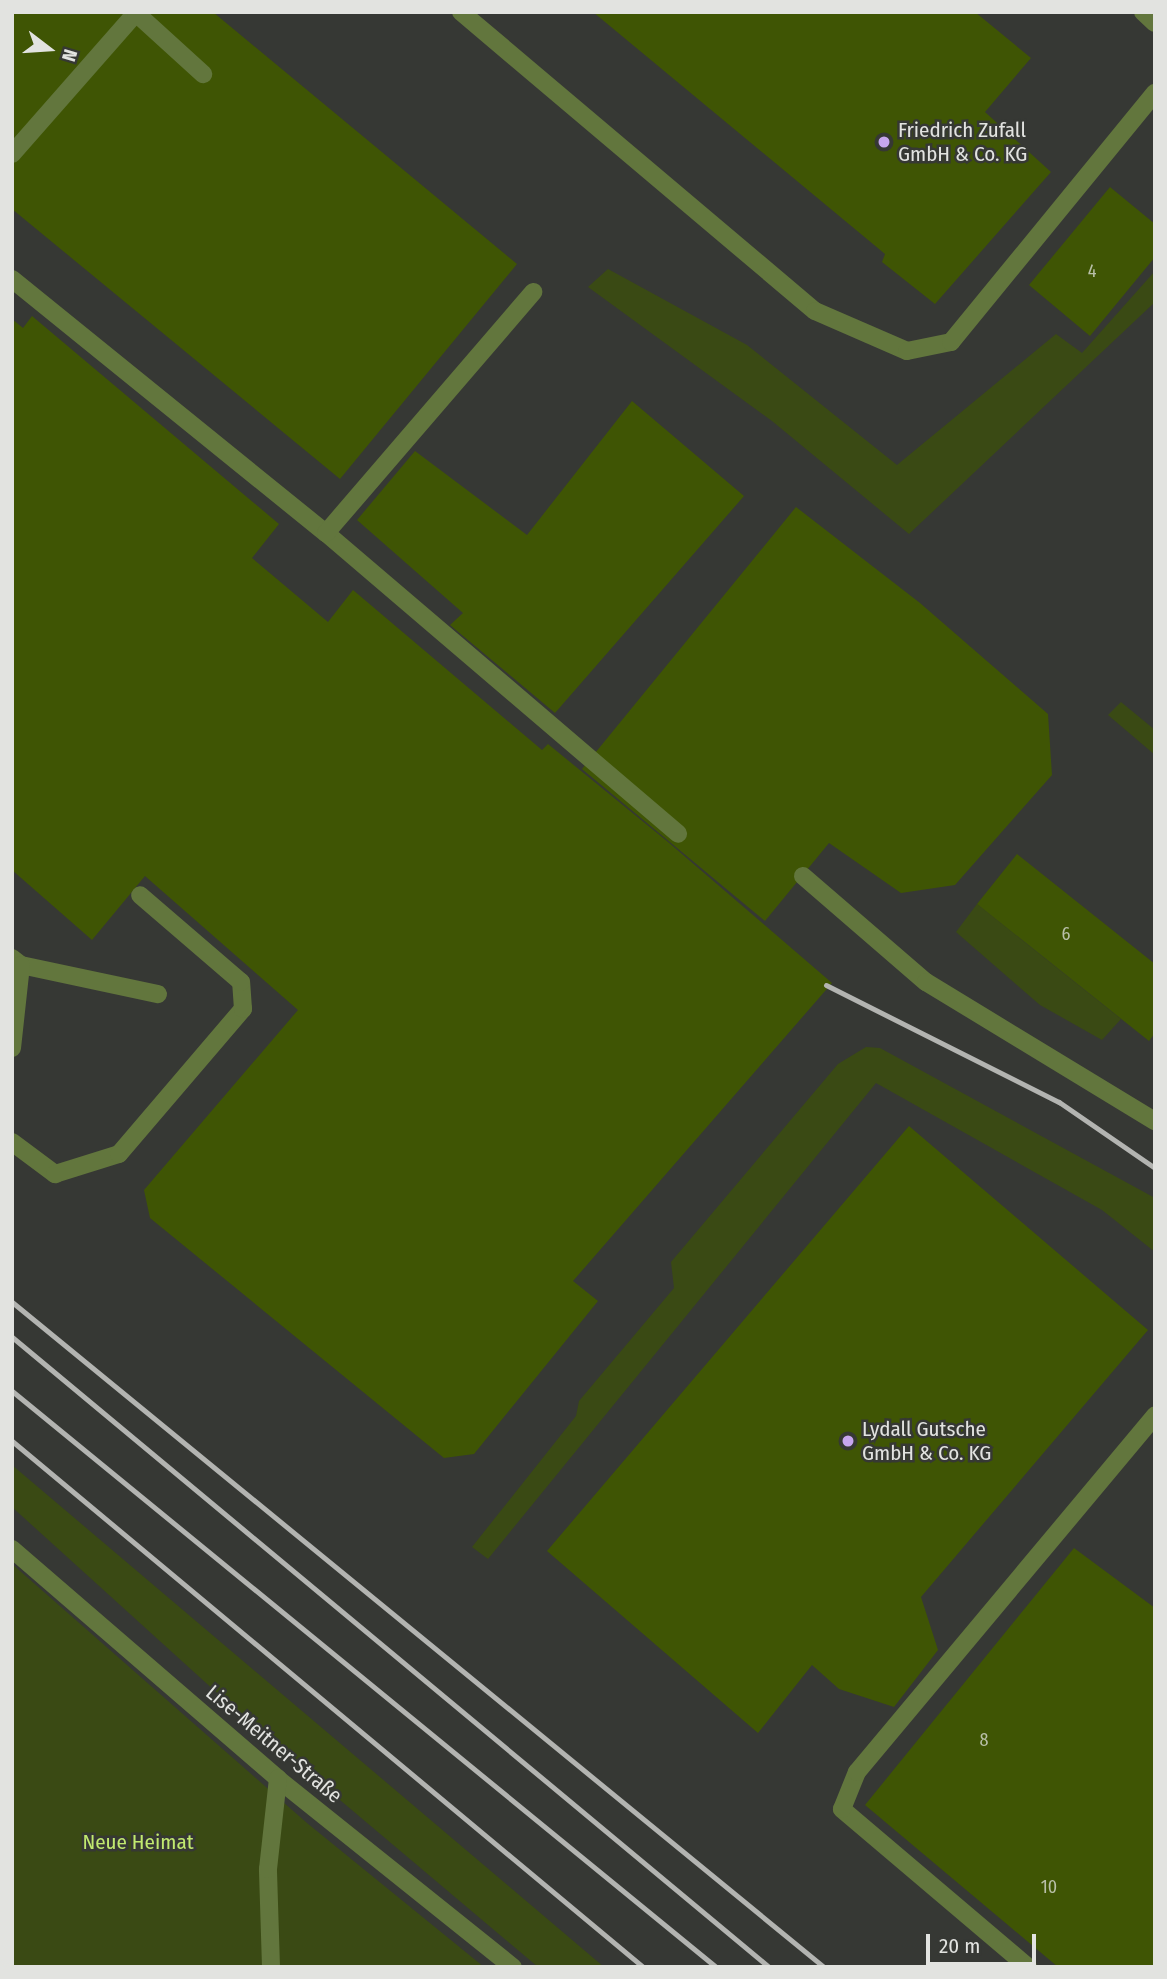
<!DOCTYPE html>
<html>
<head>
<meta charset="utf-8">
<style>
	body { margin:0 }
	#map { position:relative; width:1167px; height:1979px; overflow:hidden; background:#363834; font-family:"Fira Sans Condensed",sans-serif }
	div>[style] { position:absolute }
	.green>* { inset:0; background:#3a4a14 }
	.building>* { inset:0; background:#3f5504 }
	.minor>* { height:18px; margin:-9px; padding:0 9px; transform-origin:9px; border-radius:9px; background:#62763d }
	.rail>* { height:5px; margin:-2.5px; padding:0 2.5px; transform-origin:2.5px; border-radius:2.5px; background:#b3b4b1 }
	.dots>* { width:19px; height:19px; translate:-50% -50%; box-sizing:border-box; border:4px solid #363834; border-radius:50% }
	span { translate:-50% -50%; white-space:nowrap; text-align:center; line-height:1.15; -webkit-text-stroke:5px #363834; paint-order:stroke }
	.number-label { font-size:18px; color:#b9c0a9 }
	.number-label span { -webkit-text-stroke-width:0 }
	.poi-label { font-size:21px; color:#e2e3e0 }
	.left { translate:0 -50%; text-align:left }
	.street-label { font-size:21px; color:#e2e3e0 }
	.park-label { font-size:21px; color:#c1e96f }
	.frame { position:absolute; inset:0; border:14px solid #e2e3e0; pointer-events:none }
	.north { position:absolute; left:14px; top:14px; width:70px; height:70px; -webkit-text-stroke:5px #363834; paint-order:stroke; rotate:107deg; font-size:19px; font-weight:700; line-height:28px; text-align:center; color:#e2e3e0 }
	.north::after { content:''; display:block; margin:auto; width:24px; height:32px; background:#e2e3e0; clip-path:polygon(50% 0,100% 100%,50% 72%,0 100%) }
	.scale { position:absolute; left:926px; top:1934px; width:110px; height:32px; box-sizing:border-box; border:4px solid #e2e3e0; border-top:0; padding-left:9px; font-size:21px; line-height:24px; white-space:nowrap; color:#e2e3e0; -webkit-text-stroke:5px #363834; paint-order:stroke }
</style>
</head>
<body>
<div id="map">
	<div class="green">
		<div style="clip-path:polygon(608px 269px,747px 345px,897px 465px,1056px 334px,1082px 353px,1155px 271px,1155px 302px,909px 534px,772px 421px,588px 287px)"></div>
		<div style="clip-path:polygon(1121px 702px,1155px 730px,1155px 755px,1108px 715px)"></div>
		<div style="clip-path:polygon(977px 904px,1121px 1019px,1102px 1040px,1040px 1005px,956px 932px)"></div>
		<div style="clip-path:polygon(866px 1047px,880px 1048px,1155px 1198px,1155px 1252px,1102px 1210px,876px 1083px,488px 1559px,472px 1547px,576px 1416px,579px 1401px,674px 1288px,671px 1262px,838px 1064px)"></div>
		<div style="clip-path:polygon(12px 1465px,571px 1939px,604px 1967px,538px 1967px,270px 1741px,12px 1507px)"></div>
		<div style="clip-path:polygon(12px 1564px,307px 1823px,484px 1967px,12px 1967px)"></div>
	</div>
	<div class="building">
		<div style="clip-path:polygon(12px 12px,213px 12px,517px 264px,340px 479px,12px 209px)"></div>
		<div style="clip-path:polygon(593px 12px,975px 12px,1031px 58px,985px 112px,1051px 172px,935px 304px,882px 262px,885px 254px)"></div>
		<div style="clip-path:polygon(1110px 187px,1155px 224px,1155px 257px,1090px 336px,1029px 285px)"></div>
		<div style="clip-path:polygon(32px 316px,279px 524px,252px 558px,328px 622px,353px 590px,542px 750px,548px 744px,668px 842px,832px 983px,573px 1281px,598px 1301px,474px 1454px,444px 1458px,150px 1218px,144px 1190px,298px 1010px,145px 876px,92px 940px,12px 870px,12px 319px,23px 328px)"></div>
		<div style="clip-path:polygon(632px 401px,744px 496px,555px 713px,450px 625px,463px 613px,357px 520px,415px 451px,527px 535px)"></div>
		<div style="clip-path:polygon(796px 507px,920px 603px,1048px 714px,1052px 775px,955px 885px,901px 893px,829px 843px,765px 921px,582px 769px)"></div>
		<div style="clip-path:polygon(1017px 854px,1155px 964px,1155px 1033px,1149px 1041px,977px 904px)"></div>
		<div style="clip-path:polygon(909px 1126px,1148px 1330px,921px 1597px,938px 1650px,894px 1707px,839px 1689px,812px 1665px,758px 1733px,547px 1551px)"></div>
		<div style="clip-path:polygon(1074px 1548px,1155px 1608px,1155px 1967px,1058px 1967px,865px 1805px)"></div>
	</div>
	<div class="minor">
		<div style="left:461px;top:12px;width:463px;rotate:40.2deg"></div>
		<div style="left:815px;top:311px;width:100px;rotate:23.5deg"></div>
		<div style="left:907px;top:351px;width:45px;rotate:-11.6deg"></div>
		<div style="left:951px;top:342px;width:322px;rotate:-50.7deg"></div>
		<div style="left:1143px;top:12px;width:16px;rotate:43deg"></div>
		<div style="left:12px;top:154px;width:188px;rotate:-48.7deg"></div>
		<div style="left:136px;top:13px;width:91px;rotate:42.3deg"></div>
		<div style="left:12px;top:279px;width:404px;rotate:39deg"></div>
		<div style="left:326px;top:533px;width:463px;rotate:40.5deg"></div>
		<div style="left:326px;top:533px;width:318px;rotate:-49.3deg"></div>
		<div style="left:803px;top:876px;width:162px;rotate:40.8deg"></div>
		<div style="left:926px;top:982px;width:268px;rotate:31.3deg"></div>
		<div style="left:12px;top:958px;width:11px;rotate:38deg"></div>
		<div style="left:21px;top:965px;width:140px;rotate:12deg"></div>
		<div style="left:12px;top:1048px;width:83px;rotate:-83.8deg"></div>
		<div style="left:12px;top:1142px;width:54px;rotate:36.7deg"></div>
		<div style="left:55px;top:1174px;width:67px;rotate:-17.4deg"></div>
		<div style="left:119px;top:1154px;width:191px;rotate:-49.5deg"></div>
		<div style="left:243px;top:1009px;width:27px;rotate:-94deg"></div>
		<div style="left:241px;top:982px;width:133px;rotate:-139.3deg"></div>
		<div style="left:12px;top:1549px;width:352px;rotate:40.8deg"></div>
		<div style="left:278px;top:1779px;width:301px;rotate:38.7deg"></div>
		<div style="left:271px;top:1967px;width:98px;rotate:-91.8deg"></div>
		<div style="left:268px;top:1869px;width:91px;rotate:-83.7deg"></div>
		<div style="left:1028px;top:1967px;width:244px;rotate:-139.7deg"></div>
		<div style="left:842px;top:1809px;width:40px;rotate:-68deg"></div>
		<div style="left:857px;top:1772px;width:465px;rotate:-50.1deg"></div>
	</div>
	<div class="rail">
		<div style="left:826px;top:985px;width:261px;rotate:26.7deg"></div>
		<div style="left:1059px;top:1102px;width:116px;rotate:34.5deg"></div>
		<div style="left:12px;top:1302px;width:1050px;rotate:39.32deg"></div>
		<div style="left:12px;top:1337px;width:985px;rotate:39.77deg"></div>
		<div style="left:12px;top:1391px;width:910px;rotate:39.29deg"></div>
		<div style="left:12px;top:1441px;width:821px;rotate:39.81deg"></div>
	</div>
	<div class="dots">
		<div style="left:884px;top:142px;background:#c7a6ef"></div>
		<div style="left:848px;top:1441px;background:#c7a6ef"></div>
	</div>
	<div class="number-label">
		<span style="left:1092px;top:271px">4</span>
		<span style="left:1066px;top:934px">6</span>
		<span style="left:984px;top:1740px">8</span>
		<span style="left:1049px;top:1887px">10</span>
	</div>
	<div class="poi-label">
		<span class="left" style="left:898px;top:142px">Friedrich Zufall<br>GmbH &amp; Co. KG</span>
		<span class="left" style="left:862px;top:1441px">Lydall Gutsche<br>GmbH &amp; Co. KG</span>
	</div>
	<div class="street-label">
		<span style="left:274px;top:1744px;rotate:40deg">Lise-Meitner-Straße</span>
	</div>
	<div class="park-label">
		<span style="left:138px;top:1842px">Neue Heimat</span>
	</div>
	<div class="frame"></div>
	<div class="north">N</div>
	<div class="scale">20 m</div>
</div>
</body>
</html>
